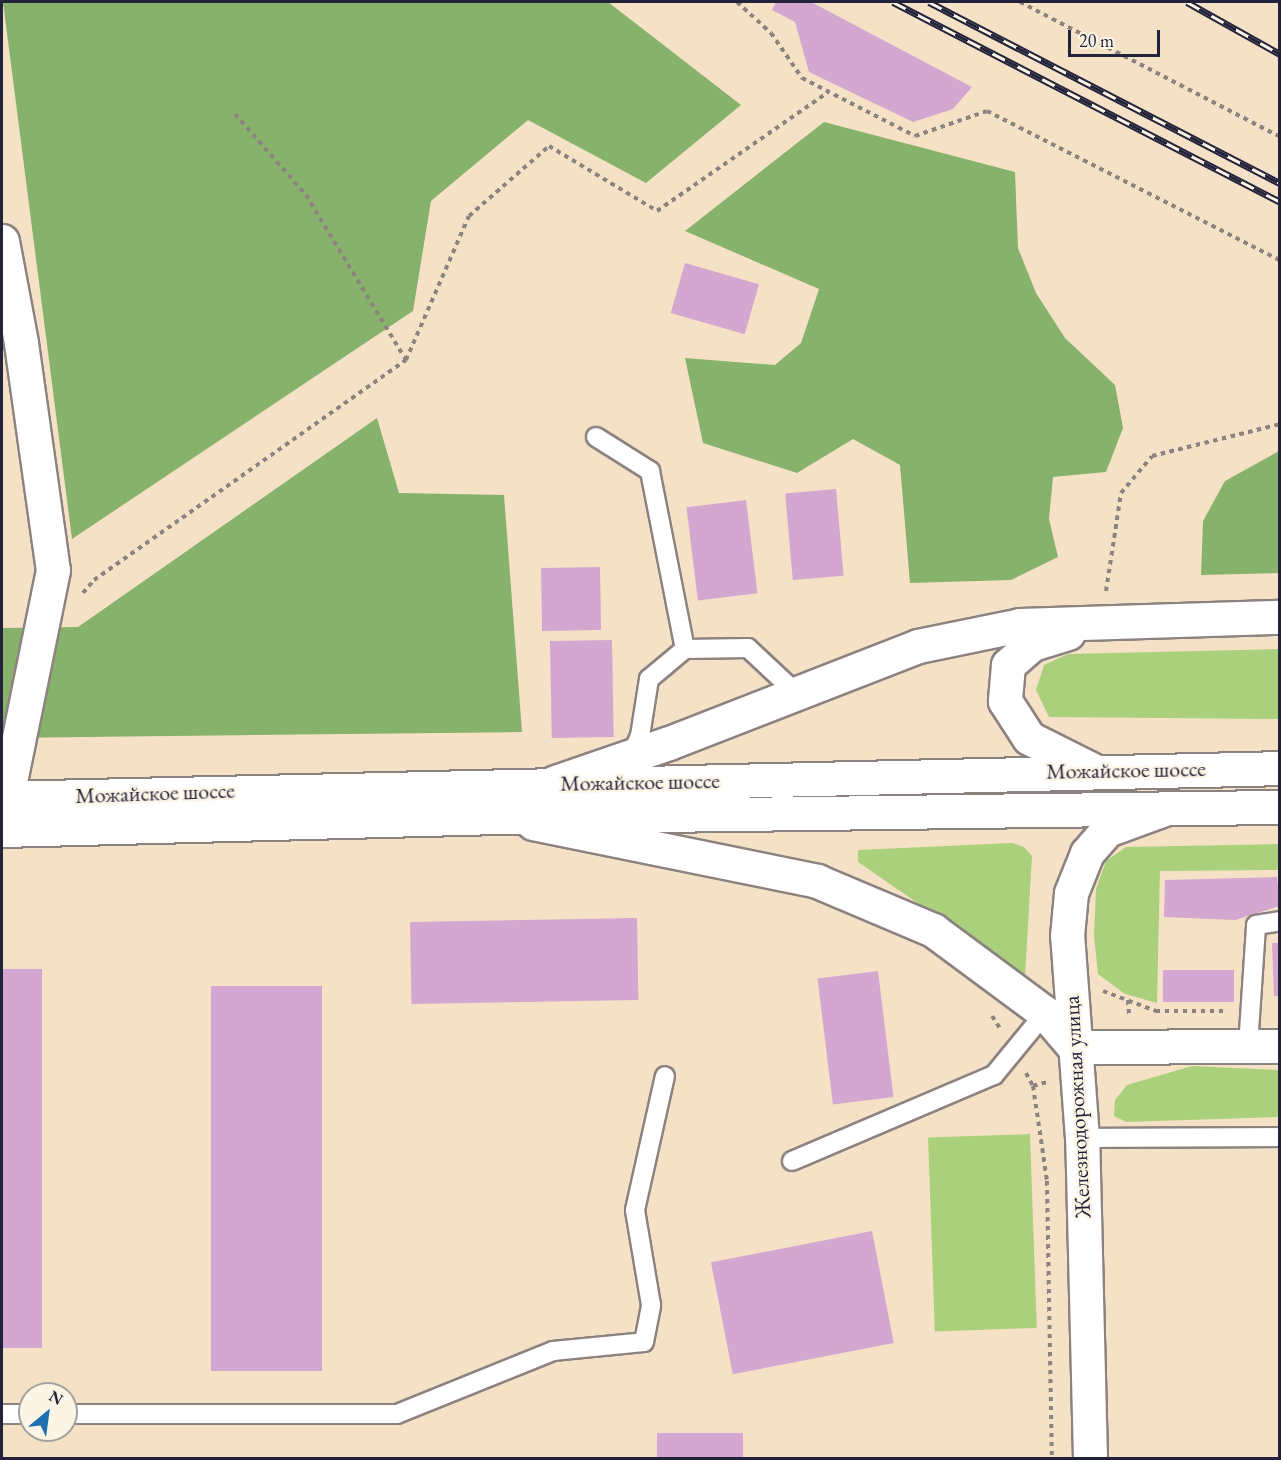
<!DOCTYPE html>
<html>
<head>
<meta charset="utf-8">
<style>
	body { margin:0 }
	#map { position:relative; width:1281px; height:1460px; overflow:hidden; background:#f5e2c6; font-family:"EB Garamond",serif }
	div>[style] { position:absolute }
	.green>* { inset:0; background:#aad07b; transform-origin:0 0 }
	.forest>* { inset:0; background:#87b26b }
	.building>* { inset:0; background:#d3a7cf; transform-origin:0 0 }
	.path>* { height:4px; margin-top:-2px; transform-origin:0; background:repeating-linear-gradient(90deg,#8c8280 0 4.5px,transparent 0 9px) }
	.roads { filter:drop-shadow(2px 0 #8c8280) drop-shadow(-2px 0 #8c8280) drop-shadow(0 2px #8c8280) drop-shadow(0 -2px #8c8280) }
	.lane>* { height:18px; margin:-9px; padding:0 9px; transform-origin:9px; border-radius:9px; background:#fff }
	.street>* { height:33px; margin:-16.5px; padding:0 16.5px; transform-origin:16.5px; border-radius:16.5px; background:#fff }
	.secondary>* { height:33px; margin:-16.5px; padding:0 16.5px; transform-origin:16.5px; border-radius:16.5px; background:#fff }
	.primary>* { height:33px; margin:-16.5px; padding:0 16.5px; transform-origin:16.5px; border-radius:16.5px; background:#fff }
	.rail>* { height:7px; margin-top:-3.5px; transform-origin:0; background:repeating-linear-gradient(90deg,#fcf5e5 0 14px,#22223b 0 28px); box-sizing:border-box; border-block:2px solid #22223b }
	span { translate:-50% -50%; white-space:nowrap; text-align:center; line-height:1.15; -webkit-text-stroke:5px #fcf5e5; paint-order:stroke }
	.street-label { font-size:22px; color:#22223b }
	.frame { position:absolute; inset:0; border:3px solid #22223b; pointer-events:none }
	.north { position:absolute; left:18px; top:1382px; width:60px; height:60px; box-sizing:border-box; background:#fcf5e5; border:2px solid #a5a1a1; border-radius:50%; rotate:29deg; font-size:16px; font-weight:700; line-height:24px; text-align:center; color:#22223b }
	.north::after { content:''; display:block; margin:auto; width:21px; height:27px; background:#1f6fb2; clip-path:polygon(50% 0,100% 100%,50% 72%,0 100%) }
	.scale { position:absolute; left:1068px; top:30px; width:92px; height:27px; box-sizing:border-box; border:3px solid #22223b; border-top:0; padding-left:8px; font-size:18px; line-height:21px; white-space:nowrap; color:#22223b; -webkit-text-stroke:4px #fcf5e5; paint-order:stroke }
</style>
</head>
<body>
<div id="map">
	<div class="green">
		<div style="clip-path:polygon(1279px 649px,1279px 719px,1049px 717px,1036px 690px,1044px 665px,1068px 654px)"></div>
		<div style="clip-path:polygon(1012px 843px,1024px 847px,1032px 856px,1025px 977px,858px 862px,858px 850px)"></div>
		<div style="clip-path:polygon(1279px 844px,1279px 870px,1160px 871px,1157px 1003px,1125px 994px,1098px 974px,1094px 936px,1096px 889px,1106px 861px,1126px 847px)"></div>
		<div style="clip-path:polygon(1192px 1066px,1279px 1070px,1279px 1117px,1126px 1122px,1114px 1116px,1115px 1100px,1127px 1085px)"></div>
		<div style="left:1030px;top:1134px;width:194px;height:102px;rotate:88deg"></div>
	</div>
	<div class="forest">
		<div style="clip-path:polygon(3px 2px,608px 2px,741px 105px,646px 183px,528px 120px,431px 201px,413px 311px,72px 539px)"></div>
		<div style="clip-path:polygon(824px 122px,1015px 172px,1018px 248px,1036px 293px,1065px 338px,1115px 385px,1123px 428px,1106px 472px,1053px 477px,1049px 519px,1058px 557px,1011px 580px,910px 583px,900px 465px,853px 439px,797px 473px,703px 443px,685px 358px,775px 365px,801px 343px,819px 289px,685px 231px)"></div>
		<div style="clip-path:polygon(377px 418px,399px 493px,504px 495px,522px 732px,2px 738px,2px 628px,78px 627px)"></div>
		<div style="clip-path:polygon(1279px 451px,1279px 573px,1201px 575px,1203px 521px,1225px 481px)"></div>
	</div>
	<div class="building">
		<div style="clip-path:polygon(776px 2px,811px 2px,972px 87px,953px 109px,913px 122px,809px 72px,795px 22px,772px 10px)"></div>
		<div style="left:685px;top:263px;width:77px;height:52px;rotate:16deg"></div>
		<div style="left:836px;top:489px;width:87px;height:51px;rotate:85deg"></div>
		<div style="left:746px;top:500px;width:94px;height:60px;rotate:83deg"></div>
		<div style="left:600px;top:567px;width:63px;height:59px;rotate:89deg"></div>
		<div style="left:612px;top:640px;width:97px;height:62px;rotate:89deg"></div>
		<div style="clip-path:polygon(1277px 877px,1280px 906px,1235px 920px,1164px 917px,1165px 880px)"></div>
		<div style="left:637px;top:918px;width:82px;height:227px;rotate:89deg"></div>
		<div style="clip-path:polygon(1272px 943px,1280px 943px,1280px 996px,1274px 996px)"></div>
		<div style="left:2px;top:969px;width:40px;height:379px"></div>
		<div style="left:1163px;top:970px;width:71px;height:32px"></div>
		<div style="left:878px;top:971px;width:127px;height:61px;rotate:83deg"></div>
		<div style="left:211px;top:986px;width:111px;height:385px"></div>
		<div style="left:872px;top:1231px;width:114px;height:164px;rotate:79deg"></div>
		<div style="left:743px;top:1433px;width:25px;height:86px;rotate:90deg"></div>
	</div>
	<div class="path">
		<div style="left:737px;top:2px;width:46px;rotate:42.4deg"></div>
		<div style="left:771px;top:33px;width:55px;rotate:55.4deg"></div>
		<div style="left:802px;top:78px;width:127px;rotate:27.2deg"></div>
		<div style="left:915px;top:136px;width:76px;rotate:-19.1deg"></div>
		<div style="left:987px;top:111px;width:329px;rotate:27deg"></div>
		<div style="left:1020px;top:2px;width:293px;rotate:27.4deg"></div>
		<div style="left:235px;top:114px;width:108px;rotate:48.8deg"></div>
		<div style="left:306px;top:195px;width:193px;rotate:58.8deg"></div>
		<div style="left:1106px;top:591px;width:99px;rotate:-81.3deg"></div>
		<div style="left:1121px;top:493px;width:48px;rotate:-50deg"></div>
		<div style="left:1152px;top:456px;width:132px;rotate:-14deg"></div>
		<div style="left:83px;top:593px;width:17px;rotate:-50deg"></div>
		<div style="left:94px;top:580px;width:382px;rotate:-35.2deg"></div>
		<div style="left:406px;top:360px;width:157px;rotate:-66.4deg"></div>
		<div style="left:469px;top:216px;width:106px;rotate:-41.2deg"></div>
		<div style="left:549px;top:146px;width:126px;rotate:31deg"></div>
		<div style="left:657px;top:211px;width:208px;rotate:-34.8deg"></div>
		<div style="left:1103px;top:991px;width:57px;rotate:20.7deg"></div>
		<div style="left:1156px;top:1011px;width:71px"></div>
		<div style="left:1128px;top:1000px;width:15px;rotate:86deg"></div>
		<div style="left:992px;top:1016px;width:17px;rotate:57deg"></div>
		<div style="left:1026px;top:1073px;width:15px;rotate:62deg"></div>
		<div style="left:1033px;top:1086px;width:96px;rotate:81.6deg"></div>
		<div style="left:1047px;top:1181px;width:277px;rotate:89deg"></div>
		<div style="left:1033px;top:1086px;width:15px;rotate:-16deg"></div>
	</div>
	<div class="roads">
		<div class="lane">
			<div style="left:596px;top:437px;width:64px;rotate:32.2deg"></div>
			<div style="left:650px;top:471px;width:181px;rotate:78.9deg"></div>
			<div style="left:631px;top:756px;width:22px;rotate:-66deg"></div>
			<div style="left:640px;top:736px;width:58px;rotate:-81deg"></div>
			<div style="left:649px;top:679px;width:47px;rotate:-39.8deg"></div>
			<div style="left:685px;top:649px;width:63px;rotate:-0.9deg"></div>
			<div style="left:748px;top:648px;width:63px;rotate:43.1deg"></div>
			<div style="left:1248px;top:1047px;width:122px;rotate:-86.2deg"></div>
			<div style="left:1256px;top:925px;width:24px;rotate:-9deg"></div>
			<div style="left:1082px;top:1138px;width:198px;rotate:-0.3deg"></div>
			<div style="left:792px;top:1161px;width:220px;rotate:-23.1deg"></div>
			<div style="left:994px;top:1075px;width:80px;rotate:-50.6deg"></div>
			<div style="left:2px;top:1414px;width:28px"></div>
			<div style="left:66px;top:1414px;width:331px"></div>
			<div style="left:397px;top:1414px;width:168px;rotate:-22deg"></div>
			<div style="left:553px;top:1351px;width:91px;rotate:-5.6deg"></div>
			<div style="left:644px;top:1342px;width:38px;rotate:-79deg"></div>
			<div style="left:651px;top:1305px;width:96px;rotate:-99.6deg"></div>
			<div style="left:635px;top:1210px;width:137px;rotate:-77.4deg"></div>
		</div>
		<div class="street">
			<div style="left:2px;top:241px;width:104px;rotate:79.4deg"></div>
			<div style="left:21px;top:343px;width:229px;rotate:82deg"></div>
			<div style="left:53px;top:570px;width:232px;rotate:101.5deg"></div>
		</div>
		<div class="secondary">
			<div style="left:1068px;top:633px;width:38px;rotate:163deg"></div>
			<div style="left:1032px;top:644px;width:32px;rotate:139deg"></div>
			<div style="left:1008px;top:665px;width:36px;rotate:95deg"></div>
			<div style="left:1005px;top:701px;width:44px;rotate:57deg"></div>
			<div style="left:1029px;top:738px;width:72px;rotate:26.6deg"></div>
			<div style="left:555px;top:782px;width:120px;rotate:-18.9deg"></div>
			<div style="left:669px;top:743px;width:267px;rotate:-21.3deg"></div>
			<div style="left:918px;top:646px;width:104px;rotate:-11.6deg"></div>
			<div style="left:1020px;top:625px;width:260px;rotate:-1.8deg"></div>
			<div style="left:533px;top:823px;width:290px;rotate:11.5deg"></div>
			<div style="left:817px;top:881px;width:126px;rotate:22.9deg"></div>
			<div style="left:933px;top:930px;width:139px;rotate:36.5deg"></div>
			<div style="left:1045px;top:1013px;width:45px;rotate:49.5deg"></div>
			<div style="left:1074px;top:1047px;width:206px;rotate:-0.3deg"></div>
			<div style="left:1090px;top:1458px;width:320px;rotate:-91.4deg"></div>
			<div style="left:1082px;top:1138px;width:203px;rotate:-94.2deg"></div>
			<div style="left:1067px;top:936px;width:43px;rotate:-84.7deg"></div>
			<div style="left:1071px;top:893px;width:43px;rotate:-68.2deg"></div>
			<div style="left:1087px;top:853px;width:30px;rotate:-49deg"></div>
			<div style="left:1107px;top:830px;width:59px;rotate:-20deg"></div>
		</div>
		<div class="primary">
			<div style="left:2px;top:798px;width:1278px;rotate:-1.34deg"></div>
			<div style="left:2px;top:830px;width:499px;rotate:-1.5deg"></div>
			<div style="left:501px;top:817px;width:779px;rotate:-0.74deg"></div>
		</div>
	</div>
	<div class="rail">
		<div style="left:893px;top:2px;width:436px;rotate:27.3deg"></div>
		<div style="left:929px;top:2px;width:395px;rotate:27.3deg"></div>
		<div style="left:1187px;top:2px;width:107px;rotate:29.2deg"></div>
	</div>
	<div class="street-label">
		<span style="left:1126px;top:770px;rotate:-1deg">Можайское шоссе</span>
		<span style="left:640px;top:782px;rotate:-1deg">Можайское шоссе</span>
		<span style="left:155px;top:793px;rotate:-2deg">Можайское шоссе</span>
		<span style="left:1077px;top:1107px;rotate:-93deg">Железнодорожная улица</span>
	</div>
	<div class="frame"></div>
	<div class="north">N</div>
	<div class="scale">20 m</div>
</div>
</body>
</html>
